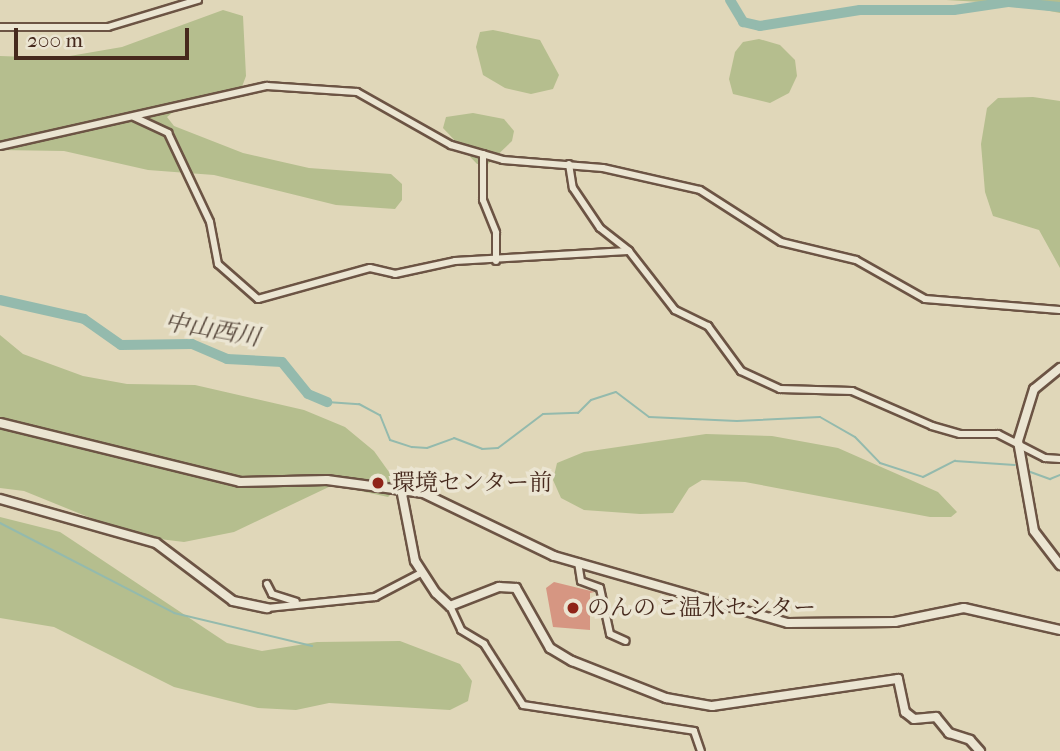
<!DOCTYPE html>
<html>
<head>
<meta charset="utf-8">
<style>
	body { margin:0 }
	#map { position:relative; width:1060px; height:751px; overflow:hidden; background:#e0d7b9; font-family:"IM FELL French Canon","Noto Serif JP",serif }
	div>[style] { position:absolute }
	.green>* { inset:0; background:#b5be8e }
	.stream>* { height:2px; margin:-1px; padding:0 1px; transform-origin:1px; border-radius:1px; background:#94baad }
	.river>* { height:10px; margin:-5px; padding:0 5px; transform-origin:5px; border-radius:5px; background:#94baad }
	.building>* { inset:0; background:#d69682 }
	.roads { filter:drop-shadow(2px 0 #6c5444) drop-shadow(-2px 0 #6c5444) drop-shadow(0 2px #6c5444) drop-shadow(0 -2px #6c5444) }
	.minor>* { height:6px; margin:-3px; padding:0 3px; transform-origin:3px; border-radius:3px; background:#ebe5d2 }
	.tertiary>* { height:8px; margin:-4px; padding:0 4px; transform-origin:4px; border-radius:4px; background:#ebe5d2 }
	.dots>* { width:19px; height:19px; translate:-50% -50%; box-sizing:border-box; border:4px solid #ebe5d2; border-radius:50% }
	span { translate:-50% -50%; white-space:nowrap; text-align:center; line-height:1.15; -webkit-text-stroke:7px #ebe5d2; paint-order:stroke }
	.poi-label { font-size:23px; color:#46291d }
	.left { translate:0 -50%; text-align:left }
	.water-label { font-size:24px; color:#56463a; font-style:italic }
	.scale { position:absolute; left:14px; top:28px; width:175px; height:32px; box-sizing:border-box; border:4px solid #46291d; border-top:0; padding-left:9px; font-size:21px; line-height:24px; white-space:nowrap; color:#46291d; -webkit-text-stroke:5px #ebe5d2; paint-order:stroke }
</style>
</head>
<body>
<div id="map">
	<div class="green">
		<div style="clip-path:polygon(946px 0,1060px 0,1060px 13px,1015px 4px)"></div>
		<div style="clip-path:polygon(223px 10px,243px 16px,246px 76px,240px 92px,178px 108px,167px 117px,174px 126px,243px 153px,309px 168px,391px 174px,402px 184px,402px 200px,395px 209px,336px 205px,214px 175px,148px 170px,64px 151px,0 150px,0 56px,58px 58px,122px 47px)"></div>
		<div style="clip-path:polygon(493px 30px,540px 40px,559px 75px,553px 89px,531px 94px,505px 88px,483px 75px,476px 47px,480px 32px)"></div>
		<div style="clip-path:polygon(759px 39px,780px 45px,795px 60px,797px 76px,789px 93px,770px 103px,733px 94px,729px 79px,735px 52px,743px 42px)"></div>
		<div style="clip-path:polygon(1033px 97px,1060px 101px,1060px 268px,1039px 230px,993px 216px,985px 192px,981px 144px,987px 108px,998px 98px)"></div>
		<div style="clip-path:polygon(473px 113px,504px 119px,514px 131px,512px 141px,488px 164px,477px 164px,443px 128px,446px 117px)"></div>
		<div style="clip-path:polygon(0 335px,23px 354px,83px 376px,127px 384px,195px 385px,304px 410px,345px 427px,374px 451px,399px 486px,388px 497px,333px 485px,234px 532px,184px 542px,135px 536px,24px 491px,0 488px)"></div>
		<div style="clip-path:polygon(706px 434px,772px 436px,838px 448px,938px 492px,957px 512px,951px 517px,930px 517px,745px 482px,702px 480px,689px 488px,673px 513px,640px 514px,584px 510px,561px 498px,553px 480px,557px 463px,584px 452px)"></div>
		<div style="clip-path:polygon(0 517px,60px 532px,227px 643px,262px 651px,317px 642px,400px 641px,460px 664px,472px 681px,468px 701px,450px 710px,329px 703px,296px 710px,258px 708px,174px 687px,54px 627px,0 618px)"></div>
	</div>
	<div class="stream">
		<div style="left:327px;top:402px;width:32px;rotate:4deg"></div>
		<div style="left:359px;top:404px;width:24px;rotate:28deg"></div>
		<div style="left:380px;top:415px;width:27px;rotate:68deg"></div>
		<div style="left:390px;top:440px;width:23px;rotate:18deg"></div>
		<div style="left:412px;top:447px;width:15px;rotate:4deg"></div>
		<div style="left:427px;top:448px;width:29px;rotate:-20deg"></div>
		<div style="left:454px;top:438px;width:30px;rotate:21deg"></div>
		<div style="left:482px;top:449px;width:16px;rotate:-4deg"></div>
		<div style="left:498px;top:448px;width:56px;rotate:-37.1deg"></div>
		<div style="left:543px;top:414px;width:35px;rotate:-2deg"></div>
		<div style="left:578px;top:413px;width:18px;rotate:-45deg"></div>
		<div style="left:591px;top:400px;width:26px;rotate:-18deg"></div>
		<div style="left:616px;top:392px;width:41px;rotate:37.1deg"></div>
		<div style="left:649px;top:417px;width:88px;rotate:2.6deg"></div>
		<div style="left:737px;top:421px;width:83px;rotate:-2.8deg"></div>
		<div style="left:820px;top:417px;width:40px;rotate:29.7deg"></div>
		<div style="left:855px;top:437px;width:36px;rotate:46deg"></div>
		<div style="left:880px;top:463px;width:45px;rotate:18deg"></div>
		<div style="left:923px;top:477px;width:36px;rotate:-27deg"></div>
		<div style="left:955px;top:461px;width:60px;rotate:3.8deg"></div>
		<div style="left:1025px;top:470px;width:27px;rotate:20deg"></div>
		<div style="left:1050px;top:479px;width:11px;rotate:-22deg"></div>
		<div style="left:0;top:523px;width:196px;rotate:27.3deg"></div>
		<div style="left:174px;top:613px;width:142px;rotate:13.4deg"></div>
	</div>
	<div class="river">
		<div style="left:730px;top:0;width:26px;rotate:59deg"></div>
		<div style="left:743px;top:22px;width:17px;rotate:13deg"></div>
		<div style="left:760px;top:26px;width:101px;rotate:-9.1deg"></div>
		<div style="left:860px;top:10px;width:94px"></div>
		<div style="left:954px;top:10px;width:56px;rotate:-8.3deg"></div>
		<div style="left:1009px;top:2px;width:51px;rotate:5.6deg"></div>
		<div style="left:0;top:300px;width:86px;rotate:12.7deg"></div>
		<div style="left:84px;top:319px;width:45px;rotate:35.1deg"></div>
		<div style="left:121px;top:345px;width:71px;rotate:-0.8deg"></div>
		<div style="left:192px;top:344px;width:38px;rotate:23deg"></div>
		<div style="left:227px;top:359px;width:55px;rotate:3.1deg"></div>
		<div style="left:282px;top:362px;width:41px;rotate:50.9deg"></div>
		<div style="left:308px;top:394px;width:21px;rotate:23deg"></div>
	</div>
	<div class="building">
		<div style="clip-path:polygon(554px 582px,595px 592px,590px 593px,590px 630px,553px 627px,546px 588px)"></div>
	</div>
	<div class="roads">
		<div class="minor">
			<div style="left:0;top:27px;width:108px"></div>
			<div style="left:108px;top:27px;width:94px;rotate:-16.7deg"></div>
			<div style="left:134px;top:117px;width:38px;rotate:25deg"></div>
			<div style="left:168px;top:133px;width:98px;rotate:64.7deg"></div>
			<div style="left:210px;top:222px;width:43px;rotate:79.2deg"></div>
			<div style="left:218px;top:264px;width:53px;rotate:41.2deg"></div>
			<div style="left:258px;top:299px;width:116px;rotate:-15.5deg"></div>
			<div style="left:370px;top:268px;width:26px;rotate:13deg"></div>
			<div style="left:395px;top:274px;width:61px;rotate:-12.2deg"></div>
			<div style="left:455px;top:261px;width:173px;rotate:-3.3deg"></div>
			<div style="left:0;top:146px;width:274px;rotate:-12.7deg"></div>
			<div style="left:267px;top:86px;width:90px;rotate:3.8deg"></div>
			<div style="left:357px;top:92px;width:108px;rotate:29.4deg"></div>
			<div style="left:451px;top:145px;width:54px;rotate:16.1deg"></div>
			<div style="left:503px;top:160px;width:100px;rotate:4.6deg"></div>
			<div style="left:603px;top:168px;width:99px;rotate:12.8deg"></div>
			<div style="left:700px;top:190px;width:96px;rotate:32.7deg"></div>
			<div style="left:781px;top:242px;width:77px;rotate:13.5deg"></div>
			<div style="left:856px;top:260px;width:79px;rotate:29.5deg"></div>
			<div style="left:925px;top:299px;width:135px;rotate:4.7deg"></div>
			<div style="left:483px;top:154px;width:46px;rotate:90deg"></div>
			<div style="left:483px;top:200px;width:35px;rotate:68deg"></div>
			<div style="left:496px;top:233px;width:28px;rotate:90deg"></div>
			<div style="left:569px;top:164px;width:24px;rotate:81deg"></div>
			<div style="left:573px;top:188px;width:48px;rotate:56deg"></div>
			<div style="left:600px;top:228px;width:37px;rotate:38deg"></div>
			<div style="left:629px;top:251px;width:75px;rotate:52.1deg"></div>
			<div style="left:675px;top:310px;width:37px;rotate:26deg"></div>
			<div style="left:708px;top:326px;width:56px;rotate:53.7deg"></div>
			<div style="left:741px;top:371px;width:43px;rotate:24.8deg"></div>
			<div style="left:780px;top:389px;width:72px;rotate:1.6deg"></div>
			<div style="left:852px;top:391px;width:87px;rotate:23.6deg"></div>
			<div style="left:932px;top:426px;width:29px;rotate:16deg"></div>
			<div style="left:960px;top:434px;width:38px"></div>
			<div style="left:998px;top:434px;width:53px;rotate:27.1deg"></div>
			<div style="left:1045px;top:458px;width:15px;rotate:4deg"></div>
			<div style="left:578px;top:562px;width:19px;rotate:81deg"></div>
			<div style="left:581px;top:581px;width:20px;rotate:20deg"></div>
			<div style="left:600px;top:588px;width:47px;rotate:77.7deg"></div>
			<div style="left:610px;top:634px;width:17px;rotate:24deg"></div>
			<div style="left:267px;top:584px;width:11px;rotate:63deg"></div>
			<div style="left:272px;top:594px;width:25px;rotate:18deg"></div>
			<div style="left:450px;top:606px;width:26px;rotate:65deg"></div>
			<div style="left:461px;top:630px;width:27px;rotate:31deg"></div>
			<div style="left:484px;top:644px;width:72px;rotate:57.4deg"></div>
			<div style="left:523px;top:705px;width:173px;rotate:8.6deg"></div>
			<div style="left:694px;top:731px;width:21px;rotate:71deg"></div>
			<div style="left:267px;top:608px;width:109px;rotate:-5.8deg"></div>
			<div style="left:375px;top:597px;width:50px;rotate:-27.6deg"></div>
		</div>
		<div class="tertiary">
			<div style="left:1060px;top:368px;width:33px;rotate:141deg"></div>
			<div style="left:1034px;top:389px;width:54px;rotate:107.1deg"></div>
			<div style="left:1018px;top:441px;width:91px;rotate:79.9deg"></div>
			<div style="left:1034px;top:531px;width:43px;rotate:52.6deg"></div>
			<div style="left:0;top:423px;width:247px;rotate:13.8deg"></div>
			<div style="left:240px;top:482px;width:87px;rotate:-1.3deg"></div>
			<div style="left:327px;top:480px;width:97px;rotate:7.7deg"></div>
			<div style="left:423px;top:493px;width:145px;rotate:25.7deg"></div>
			<div style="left:554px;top:556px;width:243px;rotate:16deg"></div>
			<div style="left:788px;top:623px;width:107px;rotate:-0.5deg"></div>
			<div style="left:895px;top:622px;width:70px;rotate:-11.5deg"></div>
			<div style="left:964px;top:608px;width:98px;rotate:12.9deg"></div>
			<div style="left:401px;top:489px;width:73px;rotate:79deg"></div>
			<div style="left:415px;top:561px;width:38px;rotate:57deg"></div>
			<div style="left:436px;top:593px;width:19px;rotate:43deg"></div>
			<div style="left:450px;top:606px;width:53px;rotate:-21.2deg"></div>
			<div style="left:499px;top:587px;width:17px;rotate:3deg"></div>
			<div style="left:516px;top:588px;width:69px;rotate:60.5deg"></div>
			<div style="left:550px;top:648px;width:26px;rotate:31deg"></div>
			<div style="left:572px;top:661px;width:101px;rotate:21.5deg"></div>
			<div style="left:666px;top:698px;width:47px;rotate:9.9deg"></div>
			<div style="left:712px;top:706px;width:188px;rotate:-8.3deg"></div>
			<div style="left:898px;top:679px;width:34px;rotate:78deg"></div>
			<div style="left:905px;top:712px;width:11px;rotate:38deg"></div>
			<div style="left:914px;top:719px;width:22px;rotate:-5deg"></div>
			<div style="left:936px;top:717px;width:21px;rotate:51deg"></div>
			<div style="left:949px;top:733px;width:22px;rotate:18deg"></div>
			<div style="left:970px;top:740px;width:15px;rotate:48deg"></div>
			<div style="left:0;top:499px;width:162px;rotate:15.8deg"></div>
			<div style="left:156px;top:543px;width:96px;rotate:37deg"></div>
			<div style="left:233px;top:601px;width:35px;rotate:12deg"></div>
		</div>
	</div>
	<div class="dots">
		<div style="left:378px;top:483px;background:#8f2418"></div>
		<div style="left:573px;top:608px;background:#8f2418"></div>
	</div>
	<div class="poi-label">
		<span class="left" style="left:392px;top:483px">環境センター前</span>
		<span class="left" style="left:587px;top:608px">のんのこ温水センター</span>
	</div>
	<div class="water-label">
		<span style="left:212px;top:330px;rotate:10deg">中山西川</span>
	</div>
	<div class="scale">200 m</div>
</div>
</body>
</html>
